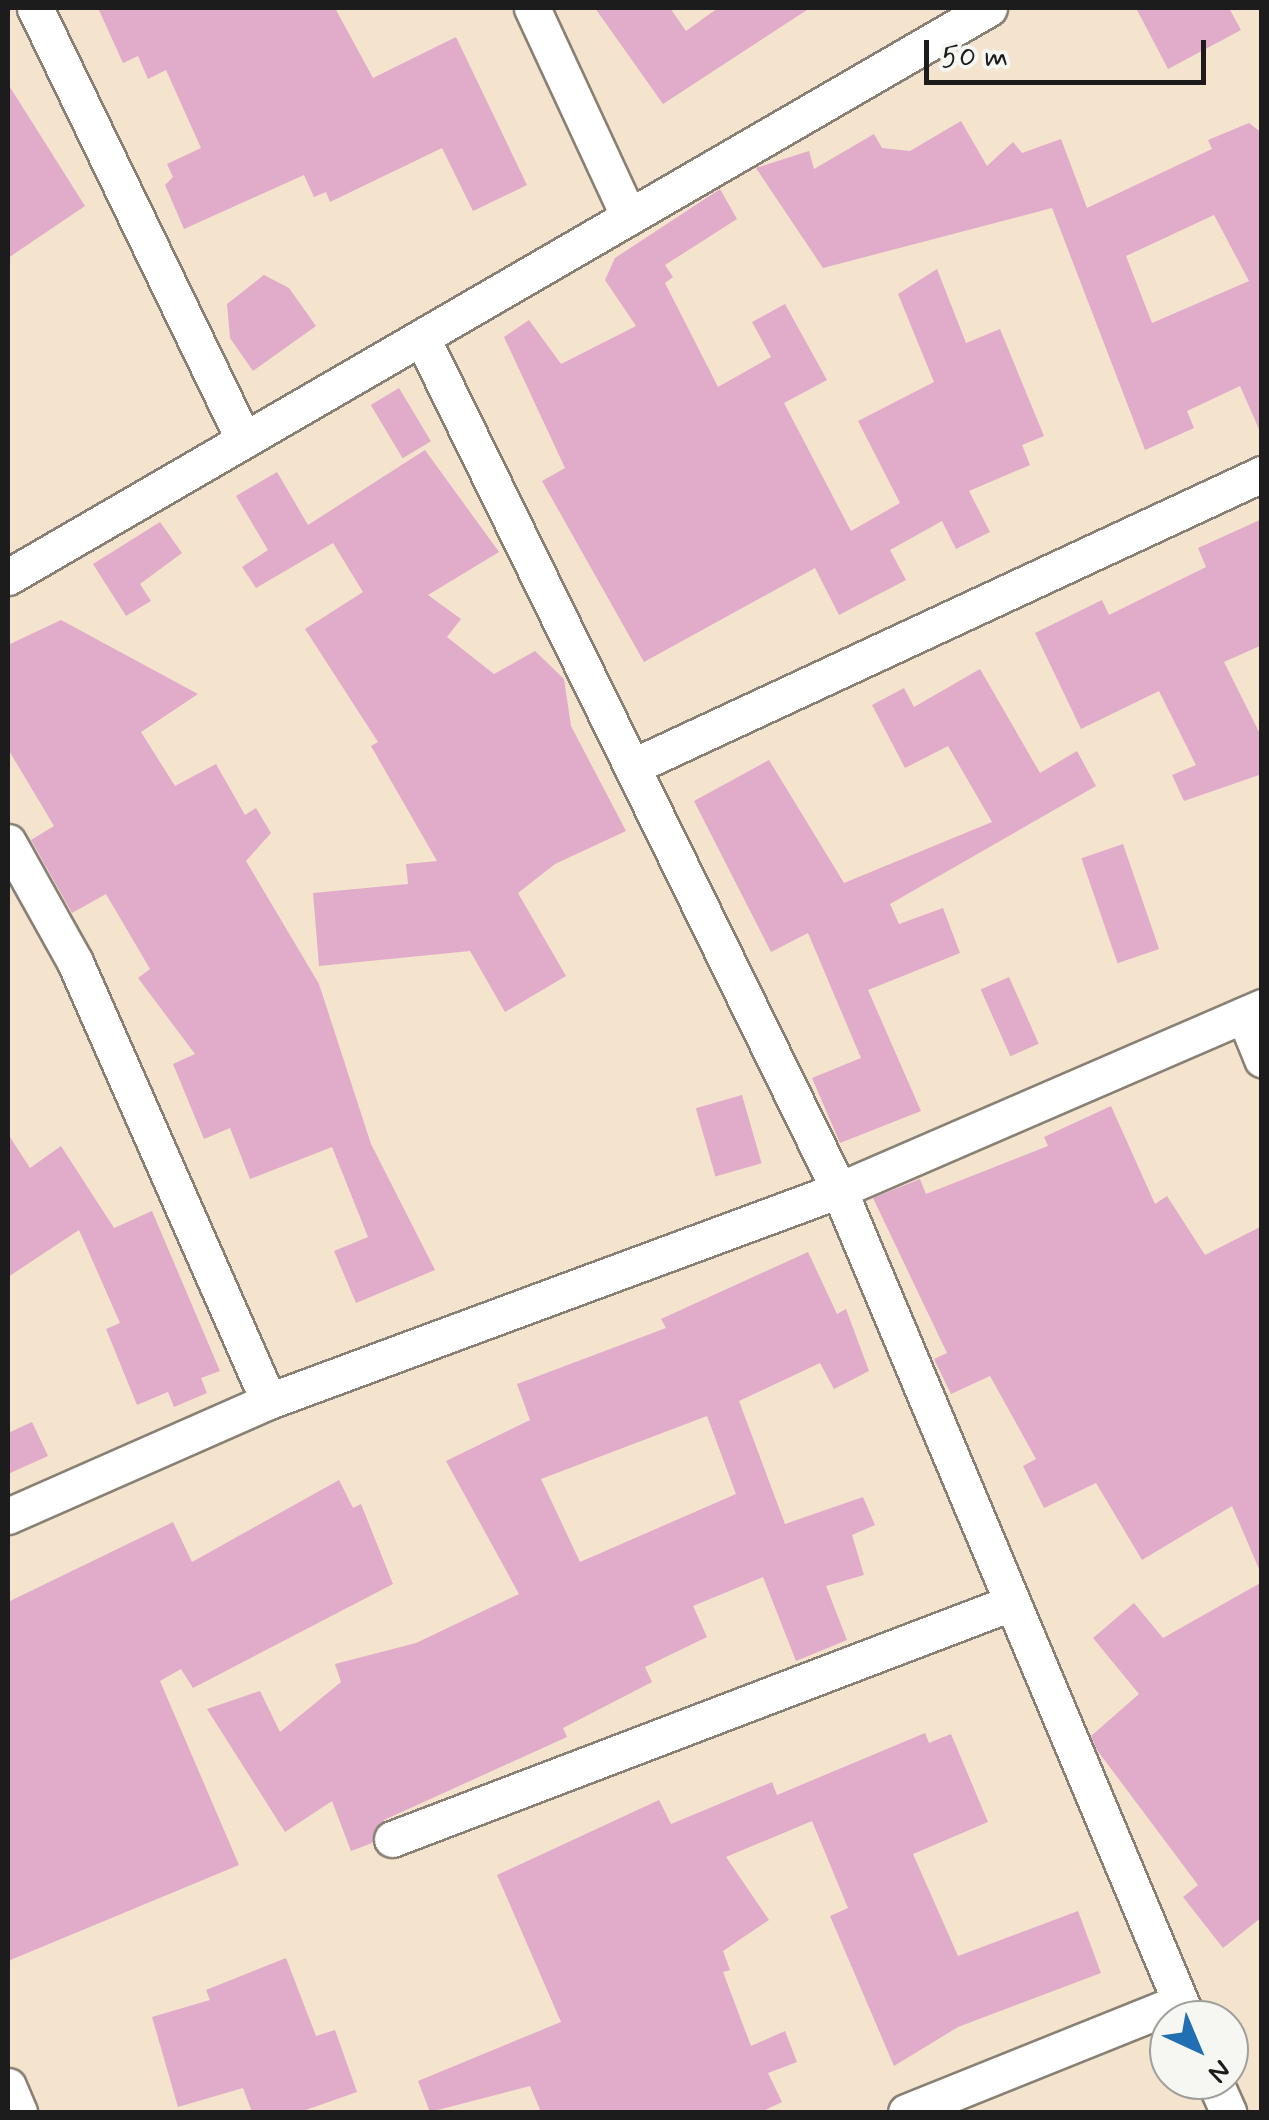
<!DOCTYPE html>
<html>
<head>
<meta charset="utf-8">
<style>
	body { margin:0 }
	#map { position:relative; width:1269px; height:2120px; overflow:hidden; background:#f4e4cd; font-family:Mynerve,sans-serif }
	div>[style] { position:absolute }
	.building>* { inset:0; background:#e1abca; transform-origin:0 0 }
	.roads { filter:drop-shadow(2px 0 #888074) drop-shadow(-2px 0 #888074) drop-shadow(0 2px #888074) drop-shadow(0 -2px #888074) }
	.street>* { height:35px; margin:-17.5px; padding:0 17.5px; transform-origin:17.5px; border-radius:17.5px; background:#fff }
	span { translate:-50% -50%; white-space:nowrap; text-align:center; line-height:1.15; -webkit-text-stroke:9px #f6f6f2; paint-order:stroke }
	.frame { position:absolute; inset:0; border:10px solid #1c1c1c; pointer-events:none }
	.north { position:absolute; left:1149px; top:2000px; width:100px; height:100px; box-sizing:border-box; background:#f6f6f2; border:2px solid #9f9f9c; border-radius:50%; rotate:136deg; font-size:28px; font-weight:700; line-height:40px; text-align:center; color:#1c1c1c }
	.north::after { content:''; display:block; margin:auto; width:35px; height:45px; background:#1f6fb2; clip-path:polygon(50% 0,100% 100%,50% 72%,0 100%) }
	.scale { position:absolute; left:924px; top:40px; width:282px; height:45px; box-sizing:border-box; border:5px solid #1c1c1c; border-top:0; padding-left:12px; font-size:30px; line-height:35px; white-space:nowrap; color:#1c1c1c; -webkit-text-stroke:8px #f6f6f2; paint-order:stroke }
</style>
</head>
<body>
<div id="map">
	<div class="building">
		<div style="clip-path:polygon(98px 8px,335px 8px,373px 78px,456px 37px,527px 185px,473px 211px,442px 148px,330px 202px,326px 192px,314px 197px,304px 175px,184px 229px,165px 185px,173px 177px,167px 164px,201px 148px,166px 70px,148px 79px,138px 56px,123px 63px)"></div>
		<div style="clip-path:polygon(595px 8px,670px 8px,686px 31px,718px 8px,810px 8px,663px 104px)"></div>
		<div style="clip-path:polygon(1136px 8px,1229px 8px,1241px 30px,1168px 69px)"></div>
		<div style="clip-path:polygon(8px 84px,85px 206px,8px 258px)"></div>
		<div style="clip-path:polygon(evenodd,961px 121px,987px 166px,1013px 142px,1022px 153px,1061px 139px,1087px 208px,1212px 149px,1208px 140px,1249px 123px,1262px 133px,1262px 436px,1240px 386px,1187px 411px,1194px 428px,1145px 450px,1052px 208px,823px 268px,756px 168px,809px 151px,814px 169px,874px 134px,882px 148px,910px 151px,961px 121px,1214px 215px,1249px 281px,1152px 323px,1126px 256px,1214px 215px)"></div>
		<div style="clip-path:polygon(720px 189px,737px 219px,665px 265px,673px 277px,665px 283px,718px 387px,771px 357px,752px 322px,785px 304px,827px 380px,784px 403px,851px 531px,900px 503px,858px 421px,934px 382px,898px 294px,937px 269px,966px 343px,1000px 329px,1044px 436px,1022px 445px,1030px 465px,969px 491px,990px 532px,956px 549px,942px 521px,890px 550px,906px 580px,839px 615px,815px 568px,644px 662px,542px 481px,565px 468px,504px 337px,529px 320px,561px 364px,636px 326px,605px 280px,615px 258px)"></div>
		<div style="clip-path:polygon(264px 275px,289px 288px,316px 326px,253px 371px,230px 338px,227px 304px)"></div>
		<div style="left:399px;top:388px;width:62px;height:33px;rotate:59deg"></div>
		<div style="clip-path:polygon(425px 450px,499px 552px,428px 595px,461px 619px,447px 637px,494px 674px,535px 651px,564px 679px,571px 726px,626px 831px,555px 864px,518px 893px,566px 976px,505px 1012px,470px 951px,319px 966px,313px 893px,408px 884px,406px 864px,437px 861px,371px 746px,378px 742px,305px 629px,363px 592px,333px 543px,256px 588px,242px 567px,268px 550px,236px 496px,277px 472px,308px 525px)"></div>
		<div style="clip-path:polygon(1262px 519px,1262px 645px,1224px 662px,1262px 738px,1262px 774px,1184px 801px,1172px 775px,1196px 765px,1159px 691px,1081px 729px,1035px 633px,1102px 600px,1109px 615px,1206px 567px,1198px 548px)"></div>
		<div style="clip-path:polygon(160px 522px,182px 553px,140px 584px,151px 601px,126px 616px,93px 564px)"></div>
		<div style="clip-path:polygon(61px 620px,198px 694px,141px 732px,175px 786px,216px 764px,245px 815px,256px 808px,271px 833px,246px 861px,319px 984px,371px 1144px,435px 1270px,356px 1303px,334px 1251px,368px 1237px,332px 1147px,250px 1179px,230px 1128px,204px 1139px,173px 1064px,195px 1054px,138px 978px,150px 969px,106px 894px,72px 913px,31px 840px,54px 826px,8px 749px,8px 645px)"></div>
		<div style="clip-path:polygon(980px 669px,1040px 773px,1077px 751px,1096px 786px,890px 904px,899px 924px,943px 908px,960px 953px,868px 990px,921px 1111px,840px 1143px,812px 1078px,861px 1058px,808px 933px,771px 952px,694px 801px,769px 760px,844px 883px,992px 822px,948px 746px,905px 768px,872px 705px,904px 688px,914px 707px)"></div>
		<div style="left:1123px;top:844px;width:111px;height:44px;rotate:71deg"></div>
		<div style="left:1009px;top:977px;width:73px;height:31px;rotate:66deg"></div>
		<div style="left:742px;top:1095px;width:71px;height:48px;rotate:74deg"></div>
		<div style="clip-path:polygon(1111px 1106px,1155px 1204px,1167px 1196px,1205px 1255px,1262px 1226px,1262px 1576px,1232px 1506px,1142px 1560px,1096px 1483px,1044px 1508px,1023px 1466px,1036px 1459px,990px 1376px,951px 1394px,934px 1359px,947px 1353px,873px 1198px,920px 1179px,926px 1194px,1048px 1146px,1044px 1137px)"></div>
		<div style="clip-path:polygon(8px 1134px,30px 1168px,61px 1146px,114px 1228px,152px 1211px,220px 1371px,201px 1378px,207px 1393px,174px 1407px,168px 1392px,137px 1405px,106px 1329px,120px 1323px,79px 1230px,8px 1277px)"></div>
		<div style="clip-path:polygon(evenodd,808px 1252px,837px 1314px,846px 1309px,869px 1371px,834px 1389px,820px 1363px,739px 1401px,785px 1524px,863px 1497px,875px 1525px,852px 1535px,864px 1575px,826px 1586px,847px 1640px,796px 1661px,763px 1577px,693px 1606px,707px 1637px,645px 1667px,652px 1682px,563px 1728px,567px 1737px,384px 1820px,372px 1843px,351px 1851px,332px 1801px,285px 1832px,207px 1709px,260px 1691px,280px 1732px,341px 1682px,335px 1664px,416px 1643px,519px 1594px,446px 1461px,530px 1420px,517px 1384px,666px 1328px,661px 1319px,808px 1252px,707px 1416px,736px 1494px,580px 1562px,541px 1479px,707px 1416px)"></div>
		<div style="clip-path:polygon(32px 1422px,48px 1456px,8px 1474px,8px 1433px)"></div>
		<div style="clip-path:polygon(339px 1480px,353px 1508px,361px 1504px,393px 1584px,193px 1688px,181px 1669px,160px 1681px,239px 1865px,8px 1961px,8px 1602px,173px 1522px,192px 1562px)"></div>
		<div style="clip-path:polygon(1262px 1582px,1262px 1917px,1223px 1948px,1183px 1897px,1198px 1885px,1097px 1750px,1091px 1736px,1139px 1694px,1093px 1638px,1134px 1603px,1163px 1638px)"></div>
		<div style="clip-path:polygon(925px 1733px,929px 1743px,951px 1734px,988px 1822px,913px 1854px,958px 1956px,1078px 1911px,1101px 1973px,958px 2027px,894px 2066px,830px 1916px,848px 1908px,812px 1821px,726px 1857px,769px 1920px,723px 1951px,730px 1970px,723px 1972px,751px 2046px,785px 2031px,797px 2062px,768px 2073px,782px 2102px,761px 2112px,541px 2112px,530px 2086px,430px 2112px,418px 2081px,561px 2022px,497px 1875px,659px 1800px,671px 1824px,772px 1782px,777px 1795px)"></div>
		<div style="clip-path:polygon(286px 1958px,316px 2036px,335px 2030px,357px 2092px,300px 2112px,252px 2112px,243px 2088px,178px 2107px,152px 2017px,210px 2000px,206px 1990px)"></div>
	</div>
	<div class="roads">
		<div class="street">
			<div style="left:35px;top:8px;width:480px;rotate:64.2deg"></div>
			<div style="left:532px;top:8px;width:230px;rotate:65.1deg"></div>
			<div style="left:422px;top:338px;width:949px;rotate:63.92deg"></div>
			<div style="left:839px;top:1190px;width:900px;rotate:67.19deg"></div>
			<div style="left:8px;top:577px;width:1134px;rotate:-30.11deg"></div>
			<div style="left:638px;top:764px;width:688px;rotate:-24.93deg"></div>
			<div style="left:8px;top:842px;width:137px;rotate:60.8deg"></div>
			<div style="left:75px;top:962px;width:480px;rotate:66.2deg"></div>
			<div style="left:1244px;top:1015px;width:48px;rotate:67.8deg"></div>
			<div style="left:8px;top:1516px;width:285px;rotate:-23.8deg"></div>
			<div style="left:269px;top:1401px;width:608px;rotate:-20.31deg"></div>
			<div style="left:839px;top:1190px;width:461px;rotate:-23.4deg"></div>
			<div style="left:392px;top:1839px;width:662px;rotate:-20.87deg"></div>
			<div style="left:1214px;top:2080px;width:35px;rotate:66deg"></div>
			<div style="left:8px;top:2086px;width:28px;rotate:67deg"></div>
			<div style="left:906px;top:2112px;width:295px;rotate:-21.9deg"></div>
		</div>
	</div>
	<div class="frame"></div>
	<div class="north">N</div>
	<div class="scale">50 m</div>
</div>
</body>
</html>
